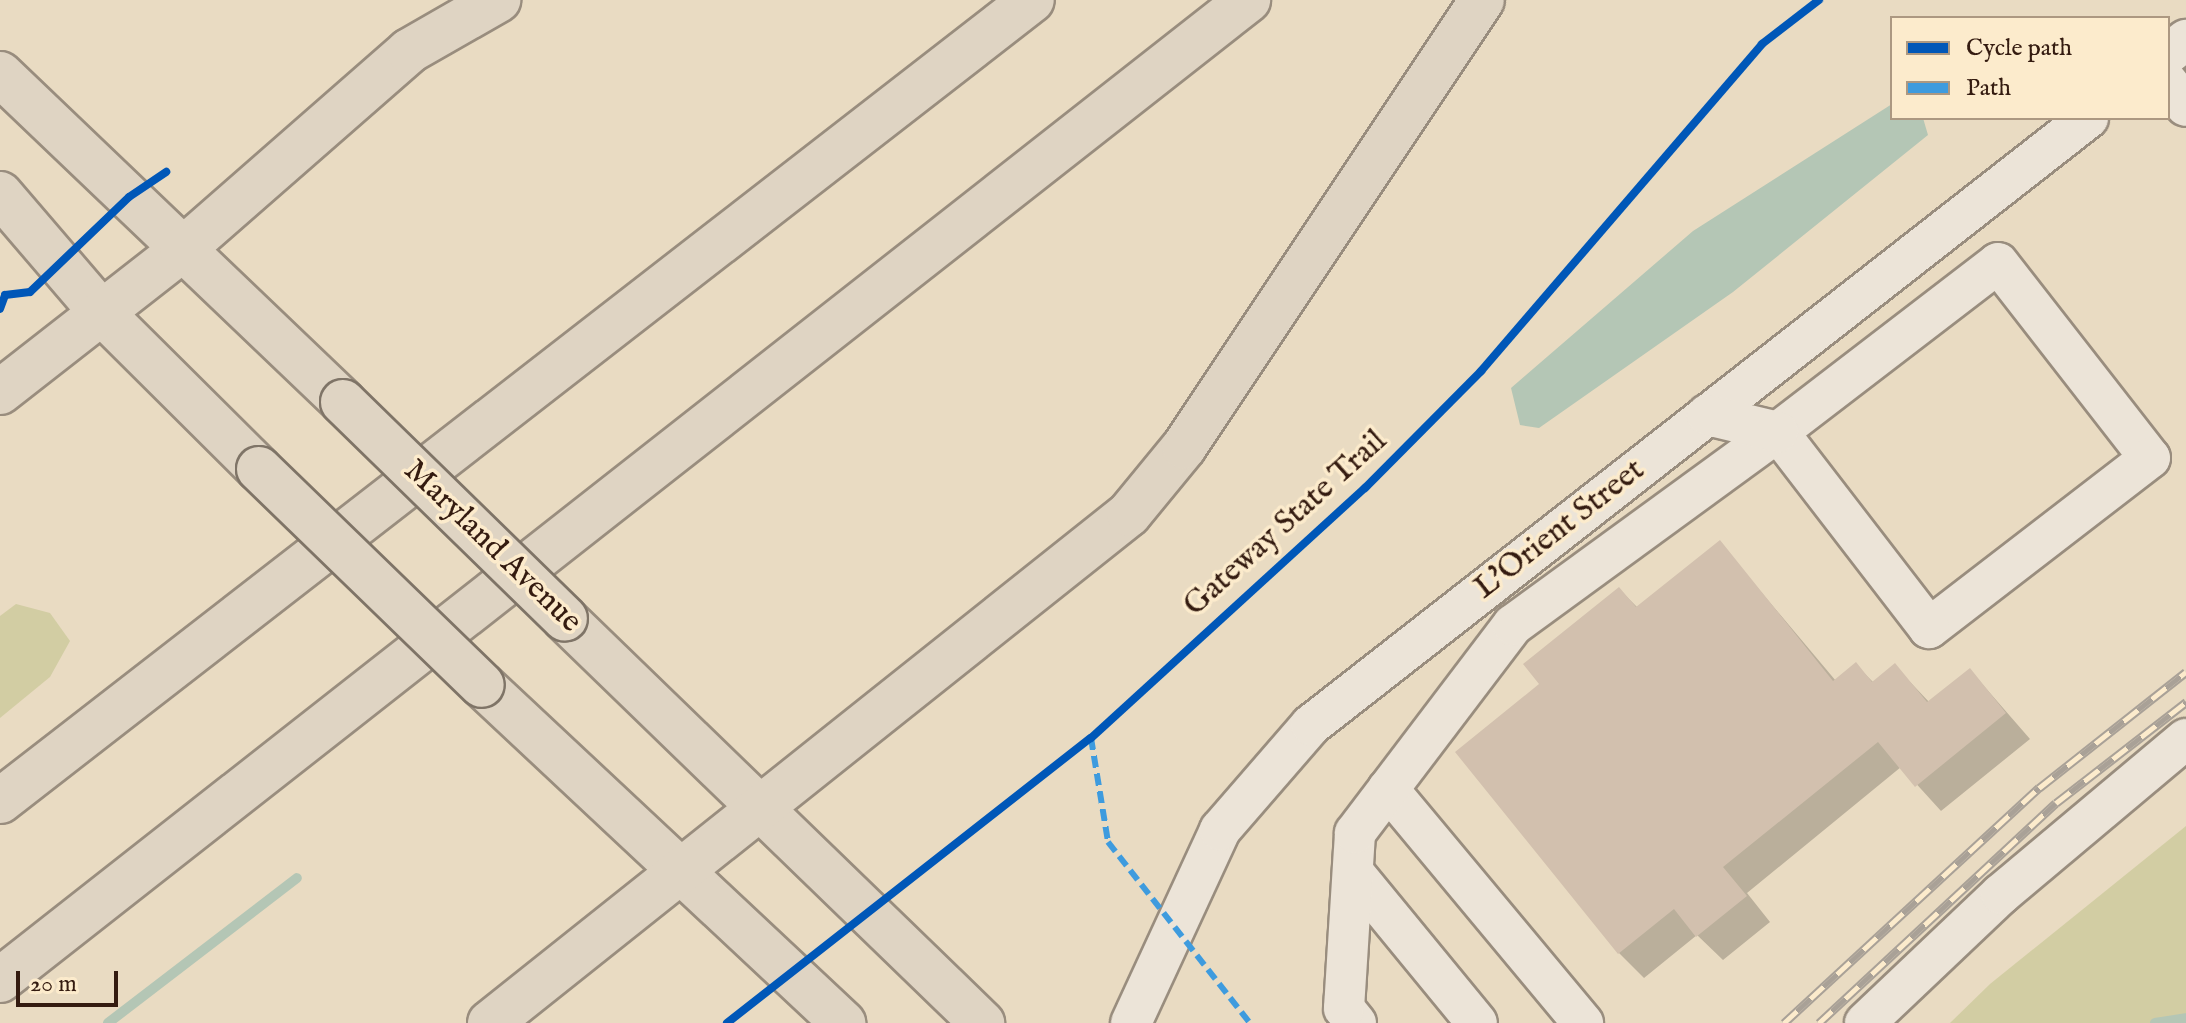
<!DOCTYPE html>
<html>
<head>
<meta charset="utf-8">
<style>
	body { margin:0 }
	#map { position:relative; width:2186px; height:1023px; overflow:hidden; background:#e9dbc2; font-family:"IM FELL English",serif }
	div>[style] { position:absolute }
	.green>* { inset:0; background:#d2cda3 }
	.water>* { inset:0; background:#b4c6b5 }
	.shadow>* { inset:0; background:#0003 }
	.stream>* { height:10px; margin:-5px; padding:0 5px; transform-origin:5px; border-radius:5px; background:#b4c6b5 }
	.building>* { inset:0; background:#d2c0ae }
	.roads { filter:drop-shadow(2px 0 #998d7e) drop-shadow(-2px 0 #998d7e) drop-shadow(0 2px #998d7e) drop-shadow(0 -2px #998d7e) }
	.minor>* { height:40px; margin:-20px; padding:0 20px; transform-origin:20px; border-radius:20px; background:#ece4d8 }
	.major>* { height:44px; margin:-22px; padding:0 22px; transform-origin:22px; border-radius:22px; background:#dfd4c3 }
	.highway>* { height:44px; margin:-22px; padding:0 22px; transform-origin:22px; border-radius:22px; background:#dfd4c3 }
	.rail>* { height:9px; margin-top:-4.5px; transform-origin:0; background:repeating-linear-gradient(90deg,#fcebcc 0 18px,#a9a197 0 36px); box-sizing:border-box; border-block:2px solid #a9a197 }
	.bridges { filter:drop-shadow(2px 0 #7f7467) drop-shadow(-2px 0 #7f7467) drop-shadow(0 2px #7f7467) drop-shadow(0 -2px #7f7467) }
	.major-bridge>* { height:44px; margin:-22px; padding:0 22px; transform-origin:22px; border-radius:22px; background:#dfd4c3 }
	.quiet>* { height:6px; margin-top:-3px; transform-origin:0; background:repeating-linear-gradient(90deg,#3e9bde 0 12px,transparent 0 18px) }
	.cycleway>* { height:8px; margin:-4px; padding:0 4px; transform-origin:4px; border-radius:4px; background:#0057b8 }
	span { translate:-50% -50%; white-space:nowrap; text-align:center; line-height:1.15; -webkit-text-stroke:7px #fcebcc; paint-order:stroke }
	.street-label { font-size:32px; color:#341b10 }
	.legend { position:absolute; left:1890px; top:16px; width:280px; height:104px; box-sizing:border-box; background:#fcebcc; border:2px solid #ac9881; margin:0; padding:10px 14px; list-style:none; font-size:24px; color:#341b10 }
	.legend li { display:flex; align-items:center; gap:16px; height:40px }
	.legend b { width:40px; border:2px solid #ac9881 }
	.scale { position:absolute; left:16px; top:971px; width:102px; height:36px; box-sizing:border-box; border:4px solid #341b10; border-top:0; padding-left:10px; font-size:24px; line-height:28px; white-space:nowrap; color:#341b10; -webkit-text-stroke:6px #fcebcc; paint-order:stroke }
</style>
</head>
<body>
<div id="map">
	<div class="green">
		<div style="clip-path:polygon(16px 604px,50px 613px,70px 641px,50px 677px,0 718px,0 616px)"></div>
		<div style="clip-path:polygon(2186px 826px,2186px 1023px,1950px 1023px,1990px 984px)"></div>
	</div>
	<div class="water">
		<div style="clip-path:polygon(1892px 104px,1892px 118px,1923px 118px,1928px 135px,1733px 292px,1539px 428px,1520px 425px,1511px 388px,1693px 231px)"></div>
	</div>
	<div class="shadow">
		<div style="clip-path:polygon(1719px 542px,1836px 681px,1856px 665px,1874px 683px,1895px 666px,1930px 703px,1970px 670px,2030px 739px,1941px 811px,1901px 767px,1747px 893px,1770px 922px,1723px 960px,1697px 935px,1644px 978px,1619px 953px,1619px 589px,1638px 608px)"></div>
	</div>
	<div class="stream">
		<div style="left:108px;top:1023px;width:238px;rotate:-37.5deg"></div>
		<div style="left:2155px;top:1023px;width:31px;rotate:-9deg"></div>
	</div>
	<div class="building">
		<div style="clip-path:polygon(1720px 540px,1833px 681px,1856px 662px,1872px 682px,1895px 663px,1927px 702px,1970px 668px,2006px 713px,1915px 787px,1878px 742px,1723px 867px,1747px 896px,1696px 937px,1674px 909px,1618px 954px,1455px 752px,1539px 684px,1523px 664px,1619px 587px,1636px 607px)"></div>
	</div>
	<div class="roads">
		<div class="minor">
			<div style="left:2168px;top:54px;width:23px;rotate:-38deg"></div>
			<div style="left:2168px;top:83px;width:29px;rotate:52deg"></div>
			<div style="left:1388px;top:789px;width:305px;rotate:50.2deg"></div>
			<div style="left:1353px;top:872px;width:195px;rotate:50.6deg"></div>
			<div style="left:1131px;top:1023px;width:213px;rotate:-65.2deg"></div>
			<div style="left:1220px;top:830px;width:139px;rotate:-49.1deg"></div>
			<div style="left:1311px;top:725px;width:986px;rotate:-38deg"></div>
			<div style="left:1356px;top:1023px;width:19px;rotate:-129deg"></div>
			<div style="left:1344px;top:1008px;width:175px;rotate:-86.4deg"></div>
			<div style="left:1355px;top:833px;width:261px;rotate:-52.8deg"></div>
			<div style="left:1513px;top:625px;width:328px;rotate:-36.1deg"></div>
			<div style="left:1778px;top:432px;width:277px;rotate:-37.5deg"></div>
			<div style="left:1998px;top:263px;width:247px;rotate:52.1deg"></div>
			<div style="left:2150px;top:458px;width:279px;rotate:142.4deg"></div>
			<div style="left:1929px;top:628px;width:247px;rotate:-127.6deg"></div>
			<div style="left:1778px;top:432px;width:73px;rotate:-166.5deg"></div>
			<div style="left:1865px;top:1023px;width:187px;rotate:-43.5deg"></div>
			<div style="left:2001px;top:894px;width:241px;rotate:-40deg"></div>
		</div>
		<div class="major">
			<div style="left:0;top:74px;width:475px;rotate:43.7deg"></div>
			<div style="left:0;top:194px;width:158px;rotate:49.4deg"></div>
			<div style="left:103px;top:314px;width:220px;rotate:44.8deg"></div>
			<div style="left:565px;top:619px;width:581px;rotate:44.09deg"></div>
			<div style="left:482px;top:685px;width:495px;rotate:43.1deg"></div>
		</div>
		<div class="highway">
			<div style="left:0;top:392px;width:231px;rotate:-38deg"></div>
			<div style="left:182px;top:250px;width:302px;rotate:-41.2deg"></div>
			<div style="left:409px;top:51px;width:103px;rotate:-29.8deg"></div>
			<div style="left:0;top:801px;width:1306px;rotate:-37.82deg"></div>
			<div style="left:0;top:980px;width:1587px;rotate:-38.14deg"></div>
			<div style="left:490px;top:1023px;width:817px;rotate:-38.54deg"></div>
			<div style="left:1129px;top:514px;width:87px;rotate:-50.6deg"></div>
			<div style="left:1184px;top:447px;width:537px;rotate:-56.31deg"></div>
		</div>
	</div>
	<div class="rail">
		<div style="left:1784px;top:1023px;width:347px;rotate:-42.7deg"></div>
		<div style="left:2039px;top:788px;width:187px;rotate:-38.3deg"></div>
		<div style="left:1819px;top:1023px;width:323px;rotate:-42.9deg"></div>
		<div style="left:2056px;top:803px;width:165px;rotate:-37.8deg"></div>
	</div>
	<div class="bridges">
		<div class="major-bridge">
			<div style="left:343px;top:402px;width:310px;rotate:44.3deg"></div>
			<div style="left:259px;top:469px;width:310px;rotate:44.1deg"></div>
		</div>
	</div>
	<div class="quiet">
		<div style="left:1091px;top:738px;width:105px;rotate:80.7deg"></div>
		<div style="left:1108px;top:842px;width:230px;rotate:51.9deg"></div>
	</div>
	<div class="cycleway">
		<div style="left:0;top:309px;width:15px;rotate:-70deg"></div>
		<div style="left:5px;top:295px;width:25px;rotate:-7deg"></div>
		<div style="left:30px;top:292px;width:137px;rotate:-43.8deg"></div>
		<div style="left:129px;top:197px;width:45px;rotate:-34deg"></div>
		<div style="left:727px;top:1023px;width:462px;rotate:-38.1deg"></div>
		<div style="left:1091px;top:738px;width:371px;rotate:-42.4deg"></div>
		<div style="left:1365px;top:488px;width:165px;rotate:-45.2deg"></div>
		<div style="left:1481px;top:371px;width:431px;rotate:-49.3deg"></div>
		<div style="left:1762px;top:44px;width:72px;rotate:-37.7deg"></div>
	</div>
	<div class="street-label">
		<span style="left:1286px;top:524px;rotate:-42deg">Gateway State Trail</span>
		<span style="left:1560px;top:530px;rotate:-38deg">L'Orient Street</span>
		<span style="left:492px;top:547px;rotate:44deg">Maryland Avenue</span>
	</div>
	<ul class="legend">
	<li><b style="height:10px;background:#0057b8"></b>Cycle path</li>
	<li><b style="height:10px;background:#3e9bde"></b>Path</li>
	</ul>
	<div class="scale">20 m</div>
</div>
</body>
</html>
